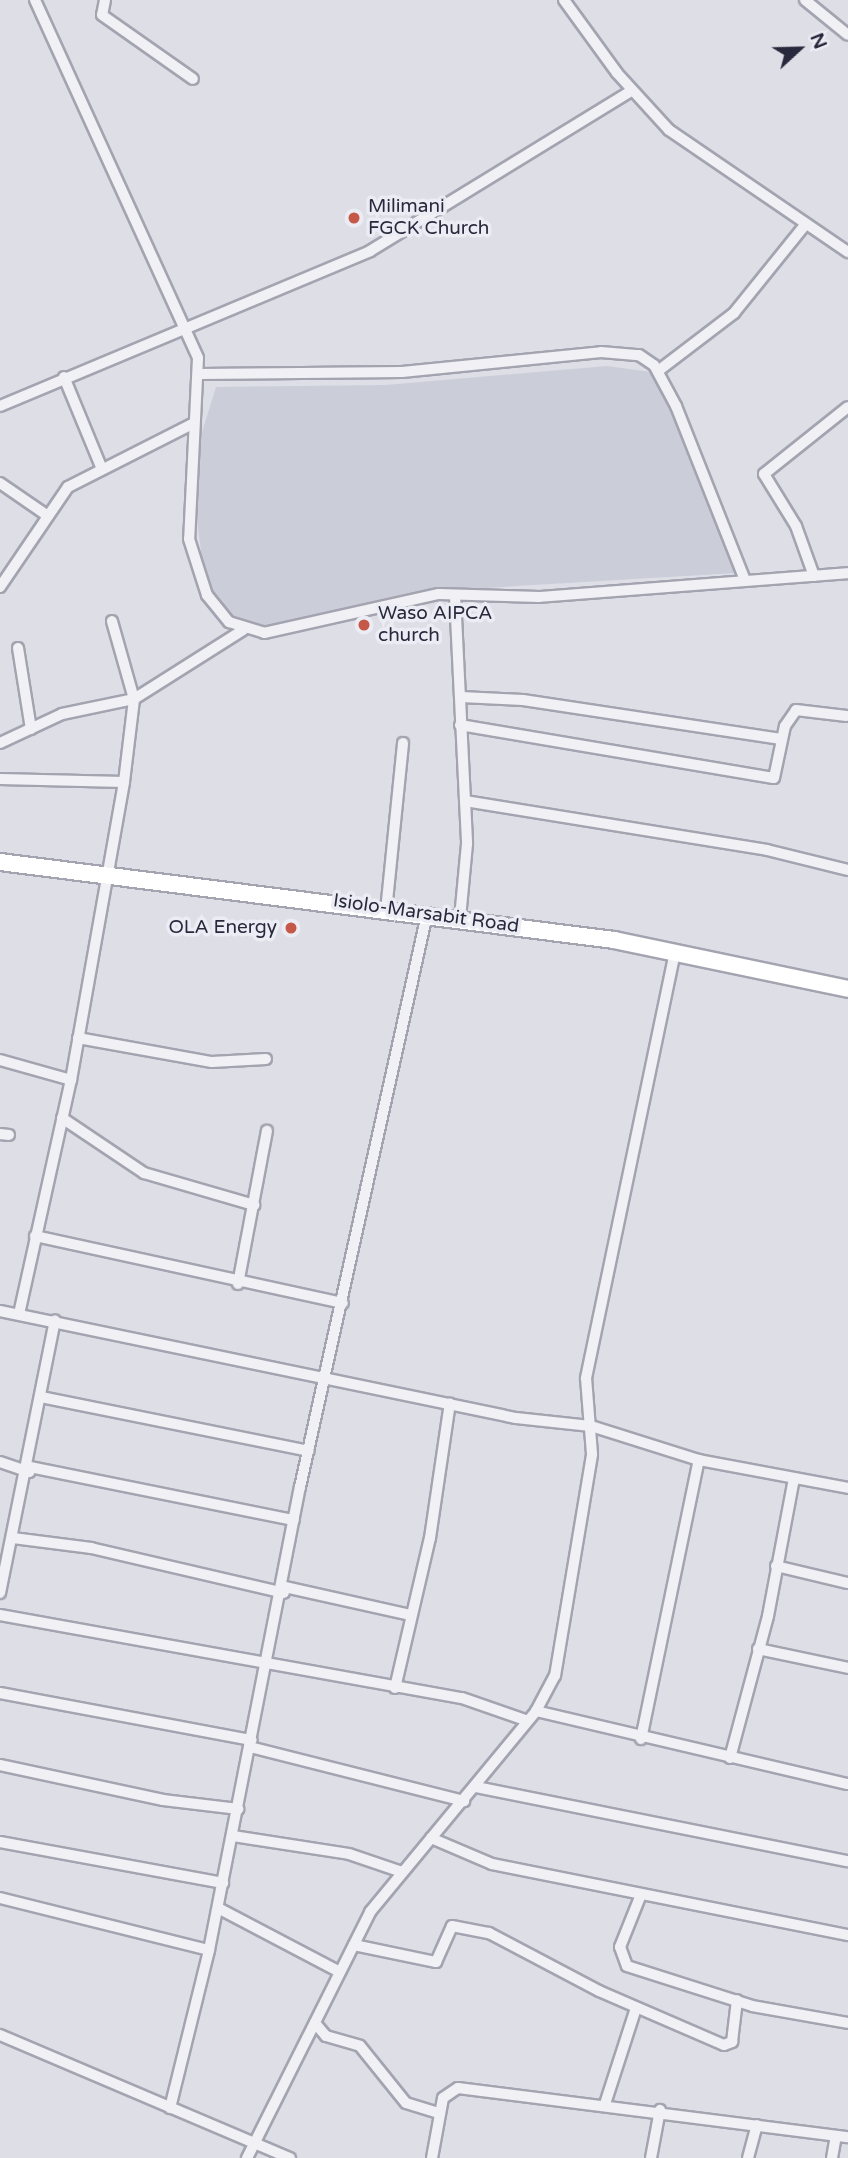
<!DOCTYPE html>
<html>
<head>
<meta charset="utf-8">
<style>
	body { margin:0 }
	#map { position:relative; width:848px; height:2158px; overflow:hidden; background:#dddee6; font-family:"Varela Round",sans-serif }
	div>[style] { position:absolute }
	.built>* { inset:0; background:#cbcdd8 }
	.roads { filter:drop-shadow(2px 0 #a3a4b0) drop-shadow(-2px 0 #a3a4b0) drop-shadow(0 2px #a3a4b0) drop-shadow(0 -2px #a3a4b0) }
	.minor>* { height:10px; margin:-5px; padding:0 5px; transform-origin:5px; border-radius:5px; background:#f0f0f5 }
	.highway>* { height:16px; margin:-8px; padding:0 8px; transform-origin:8px; border-radius:8px; background:#fff }
	.dots>* { width:19px; height:19px; translate:-50% -50%; box-sizing:border-box; border:4px solid #ecedf4; border-radius:50% }
	span { translate:-50% -50%; white-space:nowrap; text-align:center; line-height:1.15; -webkit-text-stroke:7px #ecedf4; paint-order:stroke }
	.poi-label { font-size:19px; color:#28293c }
	.left { translate:0 -50%; text-align:left }
	.right { translate:-100% -50%; text-align:right }
	.street-label { font-size:19px; color:#28293c }
	.north { position:absolute; left:764px; top:14px; width:70px; height:70px; -webkit-text-stroke:5px #ecedf4; paint-order:stroke; rotate:68deg; font-size:19px; font-weight:700; line-height:28px; text-align:center; color:#28293c }
	.north::after { content:''; display:block; margin:auto; width:24px; height:32px; background:#28293c; clip-path:polygon(50% 0,100% 100%,50% 72%,0 100%) }
</style>
</head>
<body>
<div id="map">
	<div class="built">
		<div style="clip-path:polygon(607px 366px,651px 372px,670px 403px,736px 573px,416px 592px,275px 635px,243px 634px,225px 611px,204px 574px,197px 521px,199px 442px,216px 387px,386px 385px)"></div>
	</div>
	<div class="roads">
		<div class="minor">
			<div style="left:35px;top:0;width:393px;rotate:65.5deg"></div>
			<div style="left:198px;top:358px;width:181px;rotate:92.8deg"></div>
			<div style="left:189px;top:539px;width:59px;rotate:72.2deg"></div>
			<div style="left:207px;top:595px;width:35px;rotate:51deg"></div>
			<div style="left:229px;top:622px;width:37px;rotate:17deg"></div>
			<div style="left:264px;top:633px;width:179px;rotate:-12.6deg"></div>
			<div style="left:439px;top:594px;width:100px;rotate:1.7deg"></div>
			<div style="left:539px;top:597px;width:310px;rotate:-4.4deg"></div>
			<div style="left:105px;top:0;width:15px;rotate:101deg"></div>
			<div style="left:102px;top:15px;width:111px;rotate:35.1deg"></div>
			<div style="left:564px;top:0;width:90px;rotate:54deg"></div>
			<div style="left:617px;top:73px;width:77px;rotate:47.6deg"></div>
			<div style="left:669px;top:130px;width:217px;rotate:34.3deg"></div>
			<div style="left:805px;top:0;width:55px;rotate:39.1deg"></div>
			<div style="left:658px;top:371px;width:96px;rotate:-37.3deg"></div>
			<div style="left:734px;top:313px;width:113px;rotate:-51.1deg"></div>
			<div style="left:201px;top:374px;width:201px;rotate:-0.6deg"></div>
			<div style="left:402px;top:372px;width:200px;rotate:-5.7deg"></div>
			<div style="left:601px;top:352px;width:38px;rotate:5deg"></div>
			<div style="left:639px;top:355px;width:18px;rotate:34deg"></div>
			<div style="left:654px;top:365px;width:47px;rotate:61.8deg"></div>
			<div style="left:676px;top:406px;width:185px;rotate:68.4deg"></div>
			<div style="left:64px;top:377px;width:100px;rotate:67.6deg"></div>
			<div style="left:0;top:406px;width:401px;rotate:-22.7deg"></div>
			<div style="left:370px;top:251px;width:306px;rotate:-31.5deg"></div>
			<div style="left:0;top:483px;width:58px;rotate:34.5deg"></div>
			<div style="left:814px;top:576px;width:53px;rotate:-109.8deg"></div>
			<div style="left:796px;top:526px;width:61px;rotate:-121.6deg"></div>
			<div style="left:764px;top:474px;width:107px;rotate:-38.6deg"></div>
			<div style="left:0;top:587px;width:121px;rotate:-55.8deg"></div>
			<div style="left:68px;top:487px;width:141px;rotate:-26.9deg"></div>
			<div style="left:455px;top:596px;width:248px;rotate:87.2deg"></div>
			<div style="left:467px;top:844px;width:74px;rotate:95.4deg"></div>
			<div style="left:18px;top:648px;width:82px;rotate:80.9deg"></div>
			<div style="left:461px;top:697px;width:62px;rotate:2.8deg"></div>
			<div style="left:523px;top:700px;width:261px;rotate:8.6deg"></div>
			<div style="left:460px;top:725px;width:318px;rotate:9.6deg"></div>
			<div style="left:774px;top:778px;width:53px;rotate:-78.1deg"></div>
			<div style="left:785px;top:726px;width:19px;rotate:-55deg"></div>
			<div style="left:796px;top:710px;width:51px;rotate:6.7deg"></div>
			<div style="left:0;top:743px;width:68px;rotate:-25.1deg"></div>
			<div style="left:62px;top:714px;width:74px;rotate:-11.8deg"></div>
			<div style="left:134px;top:699px;width:129px;rotate:-32.3deg"></div>
			<div style="left:0;top:779px;width:124px;rotate:1.4deg"></div>
			<div style="left:465px;top:801px;width:306px;rotate:9.2deg"></div>
			<div style="left:767px;top:850px;width:83px;rotate:13.9deg"></div>
			<div style="left:386px;top:911px;width:169px;rotate:-84.2deg"></div>
			<div style="left:78px;top:1038px;width:136px;rotate:10.2deg"></div>
			<div style="left:212px;top:1062px;width:54px;rotate:-3.2deg"></div>
			<div style="left:0;top:1060px;width:74px;rotate:15.7deg"></div>
			<div style="left:62px;top:1118px;width:99px;rotate:33.9deg"></div>
			<div style="left:144px;top:1173px;width:115px;rotate:16.2deg"></div>
			<div style="left:0;top:1134px;width:9px;rotate:6deg"></div>
			<div style="left:35px;top:1236px;width:315px;rotate:12.3deg"></div>
			<div style="left:238px;top:1284px;width:156px;rotate:-79.3deg"></div>
			<div style="left:0;top:1311px;width:527px;rotate:11.72deg"></div>
			<div style="left:516px;top:1418px;width:75px;rotate:6.1deg"></div>
			<div style="left:591px;top:1426px;width:113px;rotate:17.5deg"></div>
			<div style="left:699px;top:1460px;width:152px;rotate:10.6deg"></div>
			<div style="left:19px;top:1314px;width:240px;rotate:-77.5deg"></div>
			<div style="left:71px;top:1080px;width:303px;rotate:-79.9deg"></div>
			<div style="left:124px;top:782px;width:84px;rotate:-83.1deg"></div>
			<div style="left:134px;top:699px;width:81px;rotate:-105.8deg"></div>
			<div style="left:41px;top:1397px;width:273px;rotate:11.4deg"></div>
			<div style="left:0;top:1462px;width:31px;rotate:19deg"></div>
			<div style="left:30px;top:1467px;width:269px;rotate:11.4deg"></div>
			<div style="left:13px;top:1538px;width:79px;rotate:7.3deg"></div>
			<div style="left:91px;top:1548px;width:198px;rotate:13.1deg"></div>
			<div style="left:776px;top:1566px;width:74px;rotate:13.3deg"></div>
			<div style="left:285px;top:1587px;width:128px;rotate:12.6deg"></div>
			<div style="left:0;top:1593px;width:278px;rotate:-78.6deg"></div>
			<div style="left:0;top:1615px;width:469px;rotate:10.2deg"></div>
			<div style="left:462px;top:1698px;width:67px;rotate:19.2deg"></div>
			<div style="left:758px;top:1649px;width:92px;rotate:11.9deg"></div>
			<div style="left:395px;top:1688px;width:154px;rotate:-76.9deg"></div>
			<div style="left:430px;top:1538px;width:136px;rotate:-81.6deg"></div>
			<div style="left:0;top:1693px;width:256px;rotate:10.6deg"></div>
			<div style="left:536px;top:1711px;width:320px;rotate:13.2deg"></div>
			<div style="left:641px;top:1739px;width:285px;rotate:-78.3deg"></div>
			<div style="left:250px;top:1747px;width:221px;rotate:14.2deg"></div>
			<div style="left:730px;top:1758px;width:147px;rotate:-75deg"></div>
			<div style="left:768px;top:1616px;width:140px;rotate:-79.3deg"></div>
			<div style="left:0;top:1765px;width:167px;rotate:12.1deg"></div>
			<div style="left:163px;top:1800px;width:76px;rotate:6.8deg"></div>
			<div style="left:476px;top:1787px;width:379px;rotate:11.3deg"></div>
			<div style="left:233px;top:1836px;width:117px;rotate:8.8deg"></div>
			<div style="left:349px;top:1854px;width:56px;rotate:18.8deg"></div>
			<div style="left:431px;top:1838px;width:66px;rotate:23.1deg"></div>
			<div style="left:492px;top:1864px;width:363px;rotate:11.3deg"></div>
			<div style="left:0;top:1842px;width:227px;rotate:10.4deg"></div>
			<div style="left:640px;top:1897px;width:54px;rotate:111.8deg"></div>
			<div style="left:620px;top:1947px;width:20px;rotate:70deg"></div>
			<div style="left:627px;top:1966px;width:131px;rotate:17.7deg"></div>
			<div style="left:752px;top:2006px;width:97px;rotate:10deg"></div>
			<div style="left:0;top:1898px;width:215px;rotate:14deg"></div>
			<div style="left:218px;top:1908px;width:136px;rotate:27.7deg"></div>
			<div style="left:354px;top:1945px;width:84px;rotate:11.7deg"></div>
			<div style="left:436px;top:1962px;width:39px;rotate:-66deg"></div>
			<div style="left:452px;top:1926px;width:38px;rotate:11deg"></div>
			<div style="left:489px;top:1933px;width:124px;rotate:27.8deg"></div>
			<div style="left:599px;top:1991px;width:136px;rotate:23.4deg"></div>
			<div style="left:724px;top:2045px;width:9px;rotate:-21deg"></div>
			<div style="left:732px;top:2042px;width:42px;rotate:-83.2deg"></div>
			<div style="left:315px;top:2023px;width:17px;rotate:50deg"></div>
			<div style="left:326px;top:2036px;width:35px;rotate:16deg"></div>
			<div style="left:360px;top:2046px;width:73px;rotate:51.1deg"></div>
			<div style="left:406px;top:2103px;width:34px;rotate:17deg"></div>
			<div style="left:0;top:2035px;width:315px;rotate:23deg"></div>
			<div style="left:605px;top:2104px;width:101px;rotate:-72.1deg"></div>
			<div style="left:170px;top:2108px;width:163px;rotate:-76.1deg"></div>
			<div style="left:209px;top:1950px;width:472px;rotate:-78.9deg"></div>
			<div style="left:300px;top:1487px;width:587px;rotate:-77.5deg"></div>
			<div style="left:247px;top:2158px;width:275px;rotate:-63.4deg"></div>
			<div style="left:370px;top:1912px;width:261px;rotate:-50.4deg"></div>
			<div style="left:536px;top:1711px;width:40px;rotate:-62deg"></div>
			<div style="left:555px;top:1676px;width:225px;rotate:-80.5deg"></div>
			<div style="left:592px;top:1454px;width:76px;rotate:-94.5deg"></div>
			<div style="left:586px;top:1378px;width:435px;rotate:-78.2deg"></div>
			<div style="left:432px;top:2158px;width:61px;rotate:-79.6deg"></div>
			<div style="left:443px;top:2098px;width:18px;rotate:-34deg"></div>
			<div style="left:458px;top:2088px;width:393px;rotate:7.2deg"></div>
			<div style="left:651px;top:2158px;width:49px;rotate:-79.4deg"></div>
			<div style="left:748px;top:2158px;width:34px;rotate:-75deg"></div>
			<div style="left:832px;top:2158px;width:22px;rotate:-80deg"></div>
		</div>
		<div class="highway">
			<div style="left:0;top:862px;width:619px;rotate:7.24deg"></div>
			<div style="left:614px;top:940px;width:239px;rotate:11.8deg"></div>
		</div>
	</div>
	<div class="dots">
		<div style="left:354px;top:218px;background:#c55848"></div>
		<div style="left:364px;top:625px;background:#c55848"></div>
		<div style="left:291px;top:928px;background:#c55848"></div>
	</div>
	<div class="poi-label">
		<span class="left" style="left:368px;top:218px">Milimani<br>FGCK Church</span>
		<span class="left" style="left:378px;top:625px">Waso AIPCA<br>church</span>
		<span class="right" style="left:277px;top:928px">OLA Energy</span>
	</div>
	<div class="street-label">
		<span style="left:426px;top:914px;rotate:8deg">Isiolo-Marsabit Road</span>
	</div>
	<div class="north">N</div>
</div>
</body>
</html>
